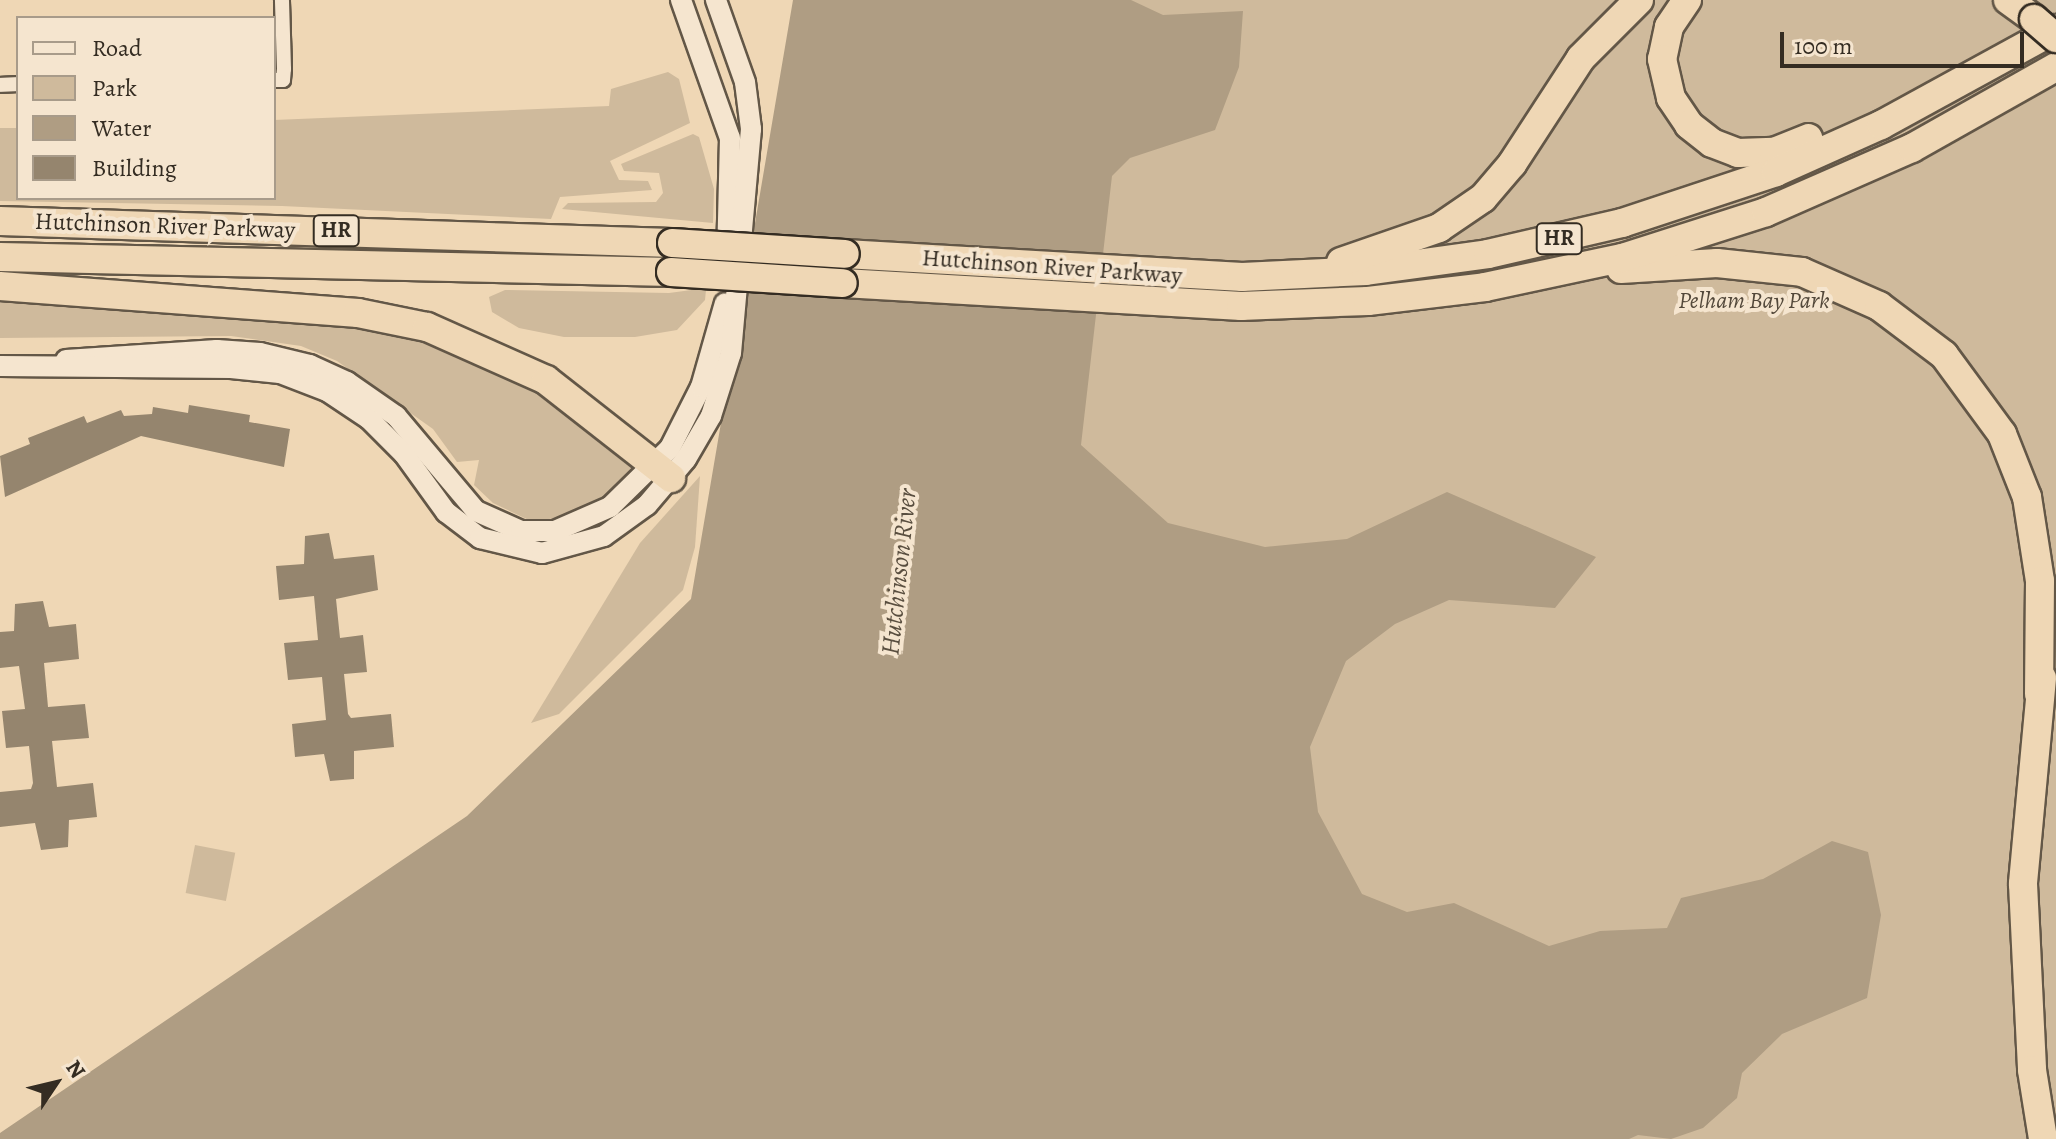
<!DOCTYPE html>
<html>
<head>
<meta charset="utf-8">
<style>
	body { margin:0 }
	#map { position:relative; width:2056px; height:1139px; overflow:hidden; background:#efd7b5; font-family:Alegreya,serif }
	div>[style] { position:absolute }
	.green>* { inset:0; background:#cfba9c; transform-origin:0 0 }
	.water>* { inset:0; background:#af9d83 }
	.building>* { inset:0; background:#95856e }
	.roads { filter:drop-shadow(2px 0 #635747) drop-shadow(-2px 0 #635747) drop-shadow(0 2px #635747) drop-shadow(0 -2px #635747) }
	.street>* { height:14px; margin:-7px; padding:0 7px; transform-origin:7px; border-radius:7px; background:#f5e5cf }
	.secondary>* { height:20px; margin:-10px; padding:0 10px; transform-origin:10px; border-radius:10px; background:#f5e5cf }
	.highway>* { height:28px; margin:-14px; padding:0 14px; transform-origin:14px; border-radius:14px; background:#efd7b5 }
	.bridges { filter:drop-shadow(2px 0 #342c22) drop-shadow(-2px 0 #342c22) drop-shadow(0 2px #342c22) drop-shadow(0 -2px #342c22) }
	.highway-bridge>* { height:28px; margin:-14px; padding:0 14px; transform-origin:14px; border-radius:14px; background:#efd7b5 }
	span { translate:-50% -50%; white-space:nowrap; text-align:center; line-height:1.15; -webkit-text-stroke:8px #f5e5cf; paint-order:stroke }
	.shield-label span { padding:2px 6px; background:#f5e5cf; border:2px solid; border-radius:6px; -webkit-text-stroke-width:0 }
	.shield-label { font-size:22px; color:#342c22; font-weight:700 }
	.street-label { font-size:24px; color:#342c22 }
	.park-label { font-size:24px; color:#53483a; font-style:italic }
	.water-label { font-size:26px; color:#594e3f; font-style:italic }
	.legend { position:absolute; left:16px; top:16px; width:260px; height:184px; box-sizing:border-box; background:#f5e5cf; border:2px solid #a89b8a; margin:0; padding:10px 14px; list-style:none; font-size:24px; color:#342c22 }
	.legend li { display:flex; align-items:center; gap:16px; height:40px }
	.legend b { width:40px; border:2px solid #a89b8a }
	.north { position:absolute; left:16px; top:1043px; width:80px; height:80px; -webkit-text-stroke:6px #f5e5cf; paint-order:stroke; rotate:55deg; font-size:22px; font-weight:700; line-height:32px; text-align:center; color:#342c22 }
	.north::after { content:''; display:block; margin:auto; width:28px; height:36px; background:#342c22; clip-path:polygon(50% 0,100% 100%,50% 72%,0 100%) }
	.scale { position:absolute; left:1780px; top:32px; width:244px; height:36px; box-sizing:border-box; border:4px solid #342c22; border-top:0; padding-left:10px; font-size:24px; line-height:28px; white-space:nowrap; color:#342c22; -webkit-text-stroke:6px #f5e5cf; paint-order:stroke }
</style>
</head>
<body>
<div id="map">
	<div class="green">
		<div style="left:1020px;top:0;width:1036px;height:1149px"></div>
		<div style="clip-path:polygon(668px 72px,679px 79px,690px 123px,610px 161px,619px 180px,648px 181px,652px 190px,560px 197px,551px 219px,282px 206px,0 201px,0 128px,18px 128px,18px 198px,274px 198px,274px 120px,609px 106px,611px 89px)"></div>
		<div style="clip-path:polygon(693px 134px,699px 137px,714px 189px,713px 223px,562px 209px,568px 203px,656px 202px,663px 193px,659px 173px,624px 171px,621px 164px)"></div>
		<div style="clip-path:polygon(699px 289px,706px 290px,705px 300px,677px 330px,635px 337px,564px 337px,519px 328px,492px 312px,489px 297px,505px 290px,669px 293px)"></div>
		<div style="clip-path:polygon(0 295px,365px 327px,425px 340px,553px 399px,632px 459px,633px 471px,625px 483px,576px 514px,533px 522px,493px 503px,474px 485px,479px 460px,457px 462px,433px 429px,337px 361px,301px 346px,231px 336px,0 338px)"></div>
		<div style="clip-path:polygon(700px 476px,695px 547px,683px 590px,559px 714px,531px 723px,640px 543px)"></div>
		<div style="left:195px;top:845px;width:41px;height:49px;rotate:11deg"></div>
	</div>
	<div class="water">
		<div style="clip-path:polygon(793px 0,1131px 0,1163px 15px,1243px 11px,1239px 67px,1215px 130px,1130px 158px,1112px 176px,1081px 445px,1168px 523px,1265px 547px,1347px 539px,1447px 492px,1596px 557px,1555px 608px,1449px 600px,1395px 624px,1346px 661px,1310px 747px,1318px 812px,1362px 894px,1407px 912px,1454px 903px,1549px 946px,1600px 931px,1667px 928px,1681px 898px,1763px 879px,1832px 841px,1868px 852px,1881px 915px,1867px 998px,1782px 1034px,1742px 1073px,1737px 1098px,1703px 1128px,1671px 1139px,1638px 1135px,1629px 1139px,0 1139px,0 1133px,467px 816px,691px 599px)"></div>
	</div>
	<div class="building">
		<div style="clip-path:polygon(189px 405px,250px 415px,249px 422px,290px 429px,284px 467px,141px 436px,5px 497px,0 456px,30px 444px,28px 438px,84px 416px,87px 423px,121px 410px,124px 416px,152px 414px,153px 407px,188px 413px)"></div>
		<div style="clip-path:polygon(329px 533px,334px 559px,374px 555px,378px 590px,336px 599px,340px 638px,363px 635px,367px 672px,344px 674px,348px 714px,351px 718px,391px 714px,394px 747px,354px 751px,354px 779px,330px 781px,324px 754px,295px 757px,292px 724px,326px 720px,322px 677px,288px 680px,284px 643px,318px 640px,314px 596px,279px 600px,276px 566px,304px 564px,305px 536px)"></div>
		<div style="clip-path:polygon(43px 601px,49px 627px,76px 624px,79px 659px,44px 663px,48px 707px,85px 704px,89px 738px,52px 741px,57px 787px,93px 783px,97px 817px,69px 820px,68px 847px,41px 850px,35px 823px,0 827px,0 792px,31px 789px,33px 783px,29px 746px,6px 748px,2px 711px,25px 709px,19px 666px,0 668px,0 632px,14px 631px,15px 604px)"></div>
	</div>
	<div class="roads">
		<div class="street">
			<div style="left:274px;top:80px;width:9px"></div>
			<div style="left:283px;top:80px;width:11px;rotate:-85deg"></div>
			<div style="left:284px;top:69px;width:69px;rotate:-91.7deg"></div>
			<div style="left:0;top:85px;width:18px;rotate:-3deg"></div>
		</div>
		<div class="secondary">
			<div style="left:681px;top:0;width:146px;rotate:70.5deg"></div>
			<div style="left:730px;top:138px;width:121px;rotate:91.4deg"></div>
			<div style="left:66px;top:360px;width:151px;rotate:-3.8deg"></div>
			<div style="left:217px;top:350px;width:43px;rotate:4deg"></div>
			<div style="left:260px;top:353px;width:51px;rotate:13.5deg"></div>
			<div style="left:310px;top:365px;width:41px;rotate:24.7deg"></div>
			<div style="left:347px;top:382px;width:60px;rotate:34.8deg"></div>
			<div style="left:396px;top:416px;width:124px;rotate:49.9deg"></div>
			<div style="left:476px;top:511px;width:49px;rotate:24deg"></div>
			<div style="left:521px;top:531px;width:34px"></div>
			<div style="left:555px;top:531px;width:60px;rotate:-23.6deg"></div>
			<div style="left:610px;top:507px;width:84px;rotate:-44.5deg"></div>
			<div style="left:670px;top:448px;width:68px;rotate:-63.1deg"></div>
			<div style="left:701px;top:387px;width:87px;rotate:-74.1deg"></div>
			<div style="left:0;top:366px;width:231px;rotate:0.5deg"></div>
			<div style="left:231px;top:368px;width:49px;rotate:5.8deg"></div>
			<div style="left:280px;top:373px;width:50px;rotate:21deg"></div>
			<div style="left:327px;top:391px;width:50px;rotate:33.7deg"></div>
			<div style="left:369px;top:419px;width:49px;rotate:45deg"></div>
			<div style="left:404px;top:454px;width:72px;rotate:54.1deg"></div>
			<div style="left:446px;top:512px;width:43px;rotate:37.4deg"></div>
			<div style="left:480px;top:538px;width:64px;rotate:13.6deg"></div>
			<div style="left:542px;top:553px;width:64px;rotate:-15.3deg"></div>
			<div style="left:604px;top:536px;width:53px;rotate:-35.8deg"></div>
			<div style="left:647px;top:505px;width:60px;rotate:-49.7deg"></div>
			<div style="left:686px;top:459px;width:50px;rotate:-59.8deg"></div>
			<div style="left:711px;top:416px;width:66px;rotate:-72.4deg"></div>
			<div style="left:731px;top:353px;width:225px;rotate:-84.9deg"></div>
			<div style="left:751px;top:129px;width:47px;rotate:-97.3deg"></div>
			<div style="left:745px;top:82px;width:87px;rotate:-109.5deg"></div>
		</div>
		<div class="highway">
			<div style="left:1687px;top:0;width:32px;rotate:124deg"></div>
			<div style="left:1669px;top:27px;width:33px;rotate:102deg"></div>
			<div style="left:1662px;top:59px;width:40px;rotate:77deg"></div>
			<div style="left:1671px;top:98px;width:32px;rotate:56deg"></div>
			<div style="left:1689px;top:125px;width:29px;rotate:38deg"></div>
			<div style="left:1712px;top:143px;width:28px;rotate:21deg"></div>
			<div style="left:1738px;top:153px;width:36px;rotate:-2deg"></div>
			<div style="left:1774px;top:152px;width:37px;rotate:-22deg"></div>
			<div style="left:2008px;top:0;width:32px;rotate:36deg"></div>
			<div style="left:0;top:221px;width:672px;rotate:1.88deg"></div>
			<div style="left:845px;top:254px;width:398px;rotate:3.3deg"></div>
			<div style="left:1242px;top:277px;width:124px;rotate:-2.8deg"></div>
			<div style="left:1366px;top:271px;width:123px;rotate:-7.9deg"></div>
			<div style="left:1488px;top:254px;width:138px;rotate:-13deg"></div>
			<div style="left:1622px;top:223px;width:162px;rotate:-18.3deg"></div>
			<div style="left:1776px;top:172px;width:115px;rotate:-24.1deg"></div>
			<div style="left:1881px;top:125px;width:200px;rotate:-28.7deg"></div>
			<div style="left:0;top:257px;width:671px;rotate:1.28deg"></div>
			<div style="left:1341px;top:262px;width:104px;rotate:-19.1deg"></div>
			<div style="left:1439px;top:228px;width:53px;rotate:-34.3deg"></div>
			<div style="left:1483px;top:198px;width:45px;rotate:-49.5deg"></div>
			<div style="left:1512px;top:164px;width:126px;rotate:-56.9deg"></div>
			<div style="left:1581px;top:58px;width:82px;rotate:-45deg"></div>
			<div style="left:1621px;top:269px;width:96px;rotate:-3.6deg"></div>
			<div style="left:1717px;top:263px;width:85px;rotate:6deg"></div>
			<div style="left:1802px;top:272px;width:84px;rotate:23.8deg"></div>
			<div style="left:1879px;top:306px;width:81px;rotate:37deg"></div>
			<div style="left:1944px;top:355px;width:98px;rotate:53.7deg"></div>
			<div style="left:2002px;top:434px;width:68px;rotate:68.4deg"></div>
			<div style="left:2027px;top:497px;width:85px;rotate:81.2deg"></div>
			<div style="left:2040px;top:581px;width:113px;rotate:90.5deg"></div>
			<div style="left:843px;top:283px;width:399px;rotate:3.3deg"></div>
			<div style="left:1241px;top:306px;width:127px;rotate:-2.3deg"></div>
			<div style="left:1368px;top:301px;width:118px;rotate:-6.8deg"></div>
			<div style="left:1485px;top:287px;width:140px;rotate:-12deg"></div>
			<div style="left:1622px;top:258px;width:151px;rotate:-17.7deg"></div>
			<div style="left:1766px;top:212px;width:159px;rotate:-23.7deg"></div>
			<div style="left:1912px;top:148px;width:165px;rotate:-29.4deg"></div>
			<div style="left:0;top:286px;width:359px;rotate:4.3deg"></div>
			<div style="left:358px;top:313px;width:70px;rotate:11.5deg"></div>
			<div style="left:427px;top:327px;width:130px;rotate:24deg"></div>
			<div style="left:546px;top:380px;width:159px;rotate:38.1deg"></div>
			<div style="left:2042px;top:678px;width:207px;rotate:95.3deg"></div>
			<div style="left:2023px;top:884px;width:186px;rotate:87.2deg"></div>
			<div style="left:2032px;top:1070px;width:70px;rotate:80.9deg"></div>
		</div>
	</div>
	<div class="bridges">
		<div class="highway-bridge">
			<div style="left:2034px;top:19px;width:29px;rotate:41deg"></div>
			<div style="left:672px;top:243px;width:173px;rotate:3.6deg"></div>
			<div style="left:671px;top:272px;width:172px;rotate:3.7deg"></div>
		</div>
	</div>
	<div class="shield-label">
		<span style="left:336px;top:231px">HR</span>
		<span style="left:1559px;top:239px">HR</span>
	</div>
	<div class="street-label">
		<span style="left:165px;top:226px;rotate:2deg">Hutchinson River Parkway</span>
		<span style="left:1052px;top:267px;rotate:4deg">Hutchinson River Parkway</span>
	</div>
	<div class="park-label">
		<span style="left:1754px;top:301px">Pelham Bay Park</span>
	</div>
	<div class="water-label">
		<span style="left:899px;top:572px;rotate:-84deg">Hutchinson River</span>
	</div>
	<ul class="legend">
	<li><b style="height:10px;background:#f5e5cf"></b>Road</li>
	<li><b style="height:22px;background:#cfba9c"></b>Park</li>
	<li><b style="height:22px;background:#af9d83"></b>Water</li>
	<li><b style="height:22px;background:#95856e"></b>Building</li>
	</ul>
	<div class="north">N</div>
	<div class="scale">100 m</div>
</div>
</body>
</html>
